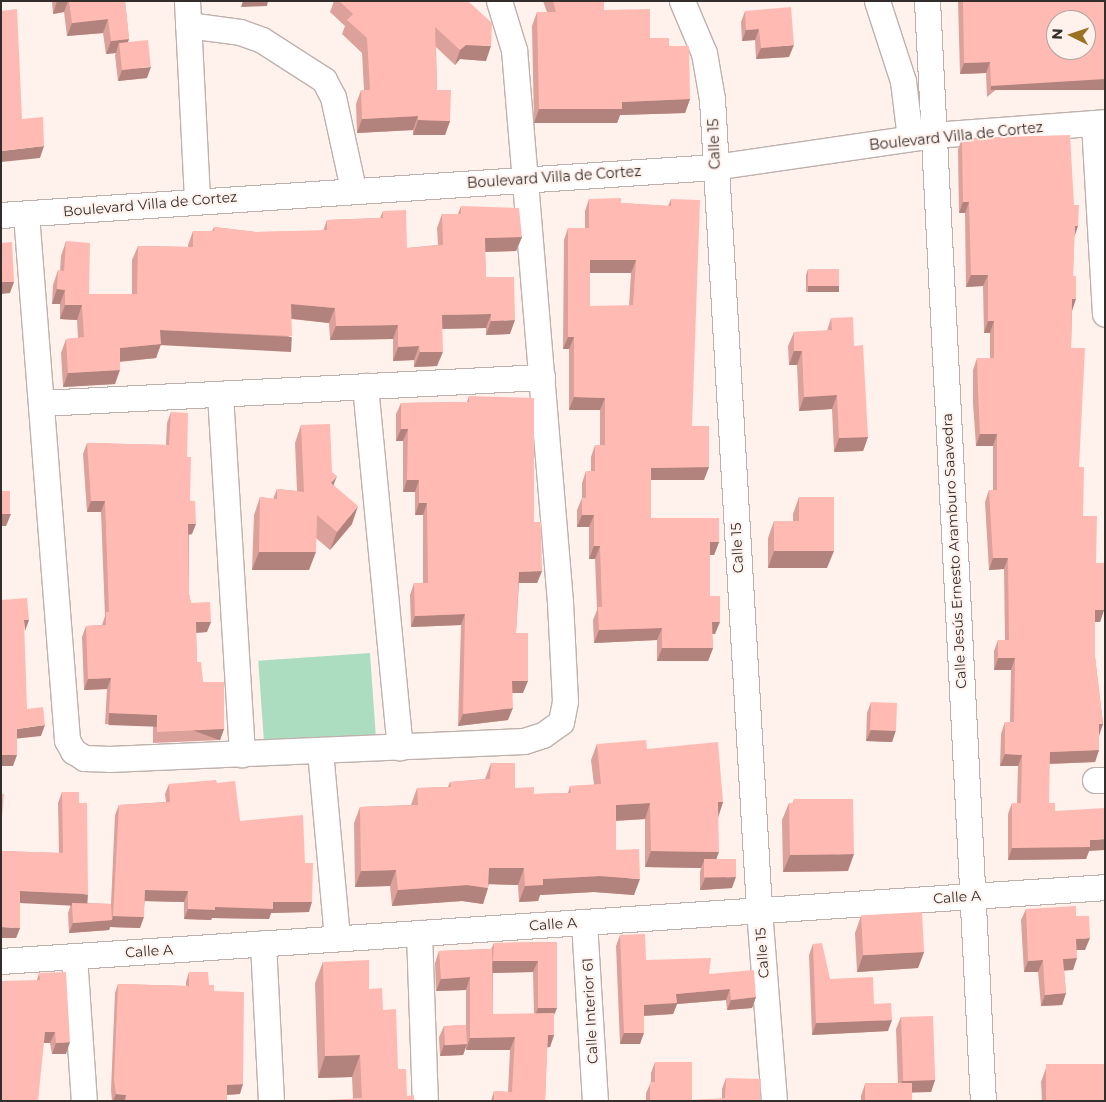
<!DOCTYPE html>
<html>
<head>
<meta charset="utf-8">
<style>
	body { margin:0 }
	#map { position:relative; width:1106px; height:1102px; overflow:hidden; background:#fff1ec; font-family:Montserrat,sans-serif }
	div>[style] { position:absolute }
	.green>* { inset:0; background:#acddc1; transform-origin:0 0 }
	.roads { filter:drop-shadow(1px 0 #beb1ad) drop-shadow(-1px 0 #beb1ad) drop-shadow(0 1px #beb1ad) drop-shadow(0 -1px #beb1ad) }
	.minor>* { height:25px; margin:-12.5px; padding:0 12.5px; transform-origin:12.5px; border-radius:12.5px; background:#fff }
	.wall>* { inset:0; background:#dba19a }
	.shaded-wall>* { inset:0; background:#b2837d; transform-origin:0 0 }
	.building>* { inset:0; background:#ffbbb3; transform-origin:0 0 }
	span { translate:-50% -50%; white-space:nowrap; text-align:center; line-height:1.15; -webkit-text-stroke:4px #fff1ec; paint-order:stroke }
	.street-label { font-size:14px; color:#332e2c }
	.frame { position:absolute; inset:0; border:2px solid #332e2c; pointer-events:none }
	.north { position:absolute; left:1046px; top:10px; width:50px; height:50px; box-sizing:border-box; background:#fff1ec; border:1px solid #ada39f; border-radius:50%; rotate:274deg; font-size:14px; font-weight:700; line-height:20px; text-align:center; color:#332e2c }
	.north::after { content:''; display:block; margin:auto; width:18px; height:22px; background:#9c7220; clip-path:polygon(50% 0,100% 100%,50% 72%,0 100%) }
</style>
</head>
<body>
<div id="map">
	<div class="green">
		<div style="left:370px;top:653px;width:84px;height:112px;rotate:86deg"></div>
	</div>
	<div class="roads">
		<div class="minor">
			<div style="left:187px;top:1px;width:198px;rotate:87.1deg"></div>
			<div style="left:682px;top:1px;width:56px;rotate:67.1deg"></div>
			<div style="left:704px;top:53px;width:47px;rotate:80.1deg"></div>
			<div style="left:712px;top:99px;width:812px;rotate:86.68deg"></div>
			<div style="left:759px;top:910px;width:192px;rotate:85.5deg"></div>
			<div style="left:877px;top:1px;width:84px;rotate:72deg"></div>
			<div style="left:903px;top:81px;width:57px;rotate:83deg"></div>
			<div style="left:927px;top:1px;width:1101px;rotate:87.09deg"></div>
			<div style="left:188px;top:25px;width:52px;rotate:7.7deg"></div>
			<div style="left:240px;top:32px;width:23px;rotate:20deg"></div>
			<div style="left:262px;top:40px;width:74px;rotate:32.8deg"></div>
			<div style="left:324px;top:80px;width:19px;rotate:62deg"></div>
			<div style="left:333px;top:97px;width:94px;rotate:77.7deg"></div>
			<div style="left:1094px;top:123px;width:191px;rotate:86.7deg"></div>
			<div style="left:26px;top:214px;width:528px;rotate:85.54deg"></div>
			<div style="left:67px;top:740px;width:13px;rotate:61deg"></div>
			<div style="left:73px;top:751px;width:13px;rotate:32deg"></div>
			<div style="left:84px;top:758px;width:25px;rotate:2deg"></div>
			<div style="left:109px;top:759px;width:415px;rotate:-2.5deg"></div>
			<div style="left:524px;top:741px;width:20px;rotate:-18deg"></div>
			<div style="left:543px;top:735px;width:22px;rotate:-36deg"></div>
			<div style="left:561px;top:722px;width:21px;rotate:-79deg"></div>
			<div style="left:565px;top:701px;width:99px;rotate:-92.9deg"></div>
			<div style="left:560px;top:602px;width:554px;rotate:-94.76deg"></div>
			<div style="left:514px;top:50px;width:51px;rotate:-107deg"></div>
			<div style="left:1px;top:215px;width:715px;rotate:-3.85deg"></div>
			<div style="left:714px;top:167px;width:221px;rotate:-8.3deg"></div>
			<div style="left:933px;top:135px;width:172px;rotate:-4.3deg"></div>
			<div style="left:365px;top:386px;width:363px;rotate:84.5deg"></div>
			<div style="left:220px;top:394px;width:361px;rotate:86.5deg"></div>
			<div style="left:41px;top:403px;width:502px;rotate:-2.97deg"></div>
			<div style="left:320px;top:751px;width:188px;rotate:84.8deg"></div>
			<div style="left:1095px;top:780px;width:10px"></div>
			<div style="left:584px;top:922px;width:179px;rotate:86.5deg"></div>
			<div style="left:419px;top:933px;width:168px;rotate:88deg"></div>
			<div style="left:263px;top:943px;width:158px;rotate:87.1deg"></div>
			<div style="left:74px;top:956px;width:145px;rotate:86.1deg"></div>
			<div style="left:1px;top:961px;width:1106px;rotate:-3.83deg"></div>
		</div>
	</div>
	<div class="wall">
		<div style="clip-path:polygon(52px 1px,125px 1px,129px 39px,128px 42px,147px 78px,118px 81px,115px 55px,116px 53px,106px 54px,103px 33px,67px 36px,64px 12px,53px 14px)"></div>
		<div style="clip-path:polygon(334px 1px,468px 1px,486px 61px,460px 59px,455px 65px,436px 47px,437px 90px,450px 121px,445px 135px,413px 135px,413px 130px,357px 133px,356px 104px,361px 90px,364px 90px,362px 53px,342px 34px,345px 26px,330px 12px)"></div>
		<div style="clip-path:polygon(543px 1px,604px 1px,604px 10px,650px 38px,669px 46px,690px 99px,685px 113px,620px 115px,617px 123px,534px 123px,532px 26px,537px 12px,547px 12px)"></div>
		<div style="clip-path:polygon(958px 1px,1105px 1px,987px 97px,986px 73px,960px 74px)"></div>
		<div style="clip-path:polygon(745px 11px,789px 57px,756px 59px,755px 40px,742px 41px,741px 22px)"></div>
		<div style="clip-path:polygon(962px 138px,1074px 236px,1071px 348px,1079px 467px,1083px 516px,1096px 563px,1104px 610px,1100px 622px,1095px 622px,1095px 657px,1103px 724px,1099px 734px,1099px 750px,1095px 762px,1049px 764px,1049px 803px,1055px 811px,1089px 851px,1086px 859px,1008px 860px,1008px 814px,1012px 803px,1017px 803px,1018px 766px,1000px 766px,1001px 734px,1005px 722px,1010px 722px,1011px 670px,994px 670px,994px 651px,998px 640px,1005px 640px,1004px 569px,989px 570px,985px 502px,989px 490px,993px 490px,993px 446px,976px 446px,973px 403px,973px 370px,977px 358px,990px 358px,990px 333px,984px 333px,983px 286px,966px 287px,965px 213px,959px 213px,958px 150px)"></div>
		<div style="clip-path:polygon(evenodd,589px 199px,621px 203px,668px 206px,671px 199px,692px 426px,704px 480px,651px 480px,651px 518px,719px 542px,714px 555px,710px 555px,710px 596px,715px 634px,712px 634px,713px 648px,708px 661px,657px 661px,657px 640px,594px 643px,593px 620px,597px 610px,595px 559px,589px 559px,589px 527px,577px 527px,577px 510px,582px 498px,582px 483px,586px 471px,591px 471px,591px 457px,595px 445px,600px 445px,600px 410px,569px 410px,569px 349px,563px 349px,564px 240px,568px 228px,585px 228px,585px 211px,589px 199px,590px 273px,631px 273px,629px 306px,590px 306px,590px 273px)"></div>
		<div style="clip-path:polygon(461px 206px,522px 237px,516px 251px,485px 252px,486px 277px,510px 334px,486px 335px,486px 328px,442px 329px,437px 366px,414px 367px,414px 360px,393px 361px,393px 339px,330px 340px,329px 323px,291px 319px,287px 350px,161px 344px,156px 358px,120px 362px,115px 384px,63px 387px,61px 353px,66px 339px,78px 338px,77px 320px,60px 319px,60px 304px,52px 304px,53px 285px,58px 270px,60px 271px,61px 256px,66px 241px,89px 294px,132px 294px,132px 260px,138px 246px,188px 247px,188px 245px,193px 231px,212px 231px,214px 227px,256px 232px,323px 231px,327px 220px,380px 218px,383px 211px,407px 248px,438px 245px,437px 228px,442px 214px,458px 214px)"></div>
		<div style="clip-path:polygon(808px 269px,839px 286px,837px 292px,806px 292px,806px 275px)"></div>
		<div style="clip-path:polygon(831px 318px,854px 346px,868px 437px,863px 451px,834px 452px,832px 409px,799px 411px,797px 365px,789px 365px,788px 346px,794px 332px,827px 331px)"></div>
		<div style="clip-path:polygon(469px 396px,534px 522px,542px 571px,537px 583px,519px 583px,516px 633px,523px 693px,512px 693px,508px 720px,458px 726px,461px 625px,411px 627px,410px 595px,414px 583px,423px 583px,423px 515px,415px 515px,415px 492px,403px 492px,403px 441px,396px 441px,396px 414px,401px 403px,467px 402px)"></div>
		<div style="clip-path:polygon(171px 412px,187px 457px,192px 534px,189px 535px,189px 594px,191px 603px,207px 632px,196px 633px,197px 662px,203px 682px,224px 729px,220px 740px,153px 743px,153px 726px,105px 724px,107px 689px,84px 690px,82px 637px,86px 626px,102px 625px,105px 616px,101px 512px,87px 512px,83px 454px,87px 443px,166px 445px,167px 423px)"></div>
		<div style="clip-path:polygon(301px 425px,332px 472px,334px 485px,352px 524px,330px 550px,316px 538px,309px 570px,252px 570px,254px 515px,260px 497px,273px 499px,277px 489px,297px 491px,295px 443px)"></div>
		<div style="clip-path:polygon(799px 497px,827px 568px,768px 568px,768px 538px,774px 521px,793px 521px,793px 514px)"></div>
		<div style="clip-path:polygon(871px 702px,896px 730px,892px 742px,866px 741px,867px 713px)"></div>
		<div style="clip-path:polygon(597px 744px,647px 749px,723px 802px,718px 816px,716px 860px,732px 888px,700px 890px,700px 872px,701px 868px,645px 867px,645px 819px,616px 821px,616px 850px,634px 895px,594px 892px,540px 895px,538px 901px,519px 902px,518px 885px,489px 884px,483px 904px,462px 901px,392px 906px,390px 886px,355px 887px,354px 823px,360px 807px,411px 805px,417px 788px,448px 787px,450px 782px,485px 779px,491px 763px,515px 788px,534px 794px,568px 793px,570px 786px,594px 785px,591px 760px)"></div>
		<div style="clip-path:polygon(217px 783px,240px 821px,305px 863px,309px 912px,271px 913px,269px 919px,212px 918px,211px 920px,184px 919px,184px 902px,145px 901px,140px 928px,110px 927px,109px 930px,69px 933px,68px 913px,71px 904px,20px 902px,20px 928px,16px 938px,1px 851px,59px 853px,58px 803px,62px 792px,79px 803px,85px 903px,111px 904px,115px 815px,119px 805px,166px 802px,165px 794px,169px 784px)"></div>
		<div style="clip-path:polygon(794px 799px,848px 871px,783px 872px,782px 820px,789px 803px,793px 803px)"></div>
		<div style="clip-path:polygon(1026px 909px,1076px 916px,1085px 950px,1077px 950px,1073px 970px,1064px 970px,1066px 993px,1062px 1005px,1041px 1006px,1038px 972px,1024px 972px,1021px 920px)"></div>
		<div style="clip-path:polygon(861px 916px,924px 952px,918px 968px,857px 972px,855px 933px)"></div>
		<div style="clip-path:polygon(620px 935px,646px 960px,709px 974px,756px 997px,752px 1008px,727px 1010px,726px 1000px,677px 1004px,673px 1014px,644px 1016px,640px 1044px,620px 1044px,616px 946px)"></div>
		<div style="clip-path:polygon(evenodd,557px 942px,557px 1008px,554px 1015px,554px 1035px,550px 1047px,547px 1047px,545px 1101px,491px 1101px,494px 1091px,508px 1092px,510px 1050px,466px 1050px,466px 1047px,463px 1055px,440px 1056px,439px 1037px,444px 1026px,466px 1025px,466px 990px,436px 991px,435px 963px,439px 951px,491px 949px,494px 943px,557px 942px,533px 972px,534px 1014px,493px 1014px,493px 973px,533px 972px)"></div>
		<div style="clip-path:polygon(813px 944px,830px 979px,874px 1004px,888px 1031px,812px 1035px,809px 955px)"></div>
		<div style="clip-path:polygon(323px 962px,369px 989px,383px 1010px,398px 1069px,407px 1096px,353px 1099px,352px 1077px,318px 1078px,315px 983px)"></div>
		<div style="clip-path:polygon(189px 972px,209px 985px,214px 991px,240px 1094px,227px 1095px,227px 1101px,112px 1101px,111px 1090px,115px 993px,118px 984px,186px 986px,186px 982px)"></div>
		<div style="clip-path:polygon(39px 973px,66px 1054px,52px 1054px,50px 1043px,43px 1043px,37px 980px)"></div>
		<div style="clip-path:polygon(901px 1017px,935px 1080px,931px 1092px,912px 1092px,912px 1101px,861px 1101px,861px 1096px,865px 1084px,898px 1084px,896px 1029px)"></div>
		<div style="clip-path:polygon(655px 1062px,692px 1100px,722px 1099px,722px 1089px,726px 1078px,760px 1101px,646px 1101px,646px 1093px,651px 1082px,651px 1073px)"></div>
		<div style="clip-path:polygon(1046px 1068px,1105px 1101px,1042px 1101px,1041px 1082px)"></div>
	</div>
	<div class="shaded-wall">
		<div style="clip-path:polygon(57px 1px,68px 1px,64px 12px,53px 14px)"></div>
		<div style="clip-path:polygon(243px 1px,268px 1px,267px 6px,241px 7px)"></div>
		<div style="clip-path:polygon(108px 19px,103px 33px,67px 36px,72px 23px)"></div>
		<div style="clip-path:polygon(759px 29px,755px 40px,742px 41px,746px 30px)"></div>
		<div style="clip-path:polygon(129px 39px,124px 52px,119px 43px,116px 53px,106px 54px,111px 41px)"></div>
		<div style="clip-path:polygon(466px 45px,491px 46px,486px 61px,460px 59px,455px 65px,460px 50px)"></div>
		<div style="clip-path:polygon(794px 45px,789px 57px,756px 59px,761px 48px)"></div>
		<div style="clip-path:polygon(990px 62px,986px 73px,960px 74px,964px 63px)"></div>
		<div style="clip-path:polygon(151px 67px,147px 78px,118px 81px,122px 70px)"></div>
		<div style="left:1105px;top:79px;width:11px;height:114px;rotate:90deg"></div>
		<div style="clip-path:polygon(690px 99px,685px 113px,620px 115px,617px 123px,534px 123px,539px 109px,622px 102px)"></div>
		<div style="clip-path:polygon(418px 116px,413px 130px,357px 133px,362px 119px)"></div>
		<div style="clip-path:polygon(418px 120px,450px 121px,445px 135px,413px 135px)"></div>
		<div style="clip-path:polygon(44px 146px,40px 158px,1px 162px,1px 151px)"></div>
		<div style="clip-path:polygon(963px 202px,969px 202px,965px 213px,959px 213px)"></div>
		<div style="clip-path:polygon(1075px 226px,1078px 226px,1074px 238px)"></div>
		<div style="clip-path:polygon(522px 237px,516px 251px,480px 252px,485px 238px)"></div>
		<div style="clip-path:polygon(590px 260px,636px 260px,631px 273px,585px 273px)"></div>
		<div style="clip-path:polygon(971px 275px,988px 275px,983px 286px,966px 287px)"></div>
		<div style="clip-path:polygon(1px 282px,14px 282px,10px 293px,1px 294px)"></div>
		<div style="left:808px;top:286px;width:31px;height:6px"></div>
		<div style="clip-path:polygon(57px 289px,65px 290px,60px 304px,52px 304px)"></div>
		<div style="clip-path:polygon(1072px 299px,1076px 299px,1072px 311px)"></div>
		<div style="clip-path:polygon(291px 304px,335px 308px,329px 323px,286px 318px)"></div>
		<div style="clip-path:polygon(65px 305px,82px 305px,77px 320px,60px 319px)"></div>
		<div style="clip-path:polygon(491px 314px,486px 328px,436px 329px,442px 315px)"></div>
		<div style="clip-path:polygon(515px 320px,510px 334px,486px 335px,491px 321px)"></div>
		<div style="clip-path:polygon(988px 321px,994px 321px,990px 333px,984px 333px)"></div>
		<div style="clip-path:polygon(398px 325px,393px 339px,330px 340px,336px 326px)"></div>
		<div style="left:160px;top:330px;width:132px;height:15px;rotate:3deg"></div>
		<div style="clip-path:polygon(568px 337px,574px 337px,569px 349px,563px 349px)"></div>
		<div style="clip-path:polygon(161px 344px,156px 358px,114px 362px,120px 348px)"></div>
		<div style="clip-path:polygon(419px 346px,414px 360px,393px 361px,398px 347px)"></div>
		<div style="clip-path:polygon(794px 351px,802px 351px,797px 365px,789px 365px)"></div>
		<div style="clip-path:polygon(420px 352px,443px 352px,437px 366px,414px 367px)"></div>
		<div style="clip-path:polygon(120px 370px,115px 384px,63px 387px,68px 373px)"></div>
		<div style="clip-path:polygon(837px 395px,832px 409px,799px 411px,804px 397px)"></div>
		<div style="clip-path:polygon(574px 397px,605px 398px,600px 410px,569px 410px)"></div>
		<div style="clip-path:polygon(401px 429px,408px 429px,403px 441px,396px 441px)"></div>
		<div style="clip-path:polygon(980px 434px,997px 434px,993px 446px,976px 446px)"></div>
		<div style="clip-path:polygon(868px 437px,863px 451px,834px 452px,839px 438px)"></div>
		<div style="clip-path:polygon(709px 467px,704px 480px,646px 480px,651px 468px)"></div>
		<div style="clip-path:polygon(337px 476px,330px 494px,331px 483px)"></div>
		<div style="clip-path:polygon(407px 480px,419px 480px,415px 492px,403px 492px)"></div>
		<div style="clip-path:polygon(91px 501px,105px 501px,101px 512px,87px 512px)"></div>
		<div style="clip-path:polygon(419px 503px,427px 503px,423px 515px,415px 515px)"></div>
		<div style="clip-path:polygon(358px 506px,352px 524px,330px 550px,337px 532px)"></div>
		<div style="clip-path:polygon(1px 514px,11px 514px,6px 526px,1px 526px)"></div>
		<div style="clip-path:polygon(582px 515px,594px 515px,589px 527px,577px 527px)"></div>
		<div style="clip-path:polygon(188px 524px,196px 524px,192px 534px,185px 535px)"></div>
		<div style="clip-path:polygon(710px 542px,719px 542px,714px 555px,705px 555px)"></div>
		<div style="clip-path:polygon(594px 546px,600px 546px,595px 559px,589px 559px)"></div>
		<div style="clip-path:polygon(774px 551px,834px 551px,827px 568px,768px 568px)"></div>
		<div style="clip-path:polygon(259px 552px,316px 552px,309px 570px,252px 570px)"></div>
		<div style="clip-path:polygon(993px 558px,1008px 558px,1004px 569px,989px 570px)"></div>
		<div style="clip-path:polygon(542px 571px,537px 583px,515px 583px,519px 572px)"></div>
		<div style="clip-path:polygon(1095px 610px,1104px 610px,1100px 622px,1091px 622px)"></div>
		<div style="clip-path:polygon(465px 614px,461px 625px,411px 627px,415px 616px)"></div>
		<div style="clip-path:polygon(24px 620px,29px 620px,25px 631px)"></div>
		<div style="clip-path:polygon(196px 622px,211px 622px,207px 632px,192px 633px)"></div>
		<div style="clip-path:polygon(712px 622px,720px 622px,715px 634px,708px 634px)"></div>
		<div style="clip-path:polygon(662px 628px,657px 640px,594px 643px,599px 630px)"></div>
		<div style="clip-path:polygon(662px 648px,713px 648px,708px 661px,657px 661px)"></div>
		<div style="clip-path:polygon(998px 658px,1015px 658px,1011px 670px,994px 670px)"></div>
		<div style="clip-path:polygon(111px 678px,107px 689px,84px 690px,88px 679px)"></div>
		<div style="clip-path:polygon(512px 681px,528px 681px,523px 693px,508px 693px)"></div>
		<div style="clip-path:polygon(513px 708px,508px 720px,458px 726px,463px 714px)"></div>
		<div style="left:109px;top:713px;width:48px;height:12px;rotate:2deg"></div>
		<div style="clip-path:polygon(1099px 724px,1103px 724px,1099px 736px)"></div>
		<div style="clip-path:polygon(45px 725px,41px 736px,13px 739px,17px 729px)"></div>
		<div style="left:224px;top:729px;width:12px;height:67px;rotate:110deg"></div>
		<div style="clip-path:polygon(871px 730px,896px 730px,892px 742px,866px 741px)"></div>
		<div style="clip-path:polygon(1099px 750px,1095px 762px,1045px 764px,1050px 752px)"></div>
		<div style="clip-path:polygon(1005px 754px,1022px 755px,1018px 766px,1000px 766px)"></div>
		<div style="clip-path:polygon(1px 755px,17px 755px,13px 766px,1px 766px)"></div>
		<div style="clip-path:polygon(718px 802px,723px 802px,718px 818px)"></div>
		<div style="clip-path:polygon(650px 803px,645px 819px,610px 821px,616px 805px)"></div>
		<div style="clip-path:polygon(1105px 839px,1105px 850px,1089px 851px,1086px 859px,1008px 860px,1012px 848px,1090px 840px)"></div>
		<div style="clip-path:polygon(651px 851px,719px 852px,713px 868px,704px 861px,701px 868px,645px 867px)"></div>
		<div style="clip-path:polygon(854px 854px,848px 871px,783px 872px,790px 855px)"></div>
		<div style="clip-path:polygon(489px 868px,524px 868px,518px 885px,483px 884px)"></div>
		<div style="clip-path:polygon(396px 870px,390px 886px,355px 887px,361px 871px)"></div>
		<div style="clip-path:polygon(600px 876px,640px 879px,634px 895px,594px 892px,540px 895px,538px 901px,519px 902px,525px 886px,543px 879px)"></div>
		<div style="clip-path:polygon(736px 877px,732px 888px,700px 890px,705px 878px)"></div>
		<div style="clip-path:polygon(467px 885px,488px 888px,483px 904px,462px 901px,392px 906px,398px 890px)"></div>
		<div style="clip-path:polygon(145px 890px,188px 891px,184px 902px,141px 901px)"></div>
		<div style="left:20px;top:891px;width:68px;height:12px;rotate:3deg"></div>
		<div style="clip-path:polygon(273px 902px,312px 902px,309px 912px,271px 913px,269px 919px,212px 918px,211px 920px,184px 919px,188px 909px)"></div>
		<div style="clip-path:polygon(113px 916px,144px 917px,140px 928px,110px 927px,109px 930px,69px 933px,73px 923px,112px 920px)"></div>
		<div style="clip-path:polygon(1px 927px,20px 928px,16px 938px,1px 938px)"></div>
		<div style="clip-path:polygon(1090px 938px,1085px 950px,1072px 950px,1076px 939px)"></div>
		<div style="clip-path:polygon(924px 952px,918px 968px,857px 972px,863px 955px)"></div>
		<div style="clip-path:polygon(1077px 958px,1073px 970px,1059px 971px,1063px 959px)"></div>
		<div style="clip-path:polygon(1043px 960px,1038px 972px,1024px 972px,1028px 961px)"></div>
		<div style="clip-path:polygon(493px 961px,538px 961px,533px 972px,489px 973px)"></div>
		<div style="clip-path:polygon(470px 977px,466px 990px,436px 991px,441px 979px)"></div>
		<div style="clip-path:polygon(730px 989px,726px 1000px,677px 1004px,673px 1014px,640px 1016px,644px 1005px,676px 994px)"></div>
		<div style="clip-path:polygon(1066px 993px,1062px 1005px,1041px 1006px,1045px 995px)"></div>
		<div style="clip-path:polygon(756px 997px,752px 1008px,727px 1010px,731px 1000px)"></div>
		<div style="clip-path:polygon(538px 1008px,557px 1008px,552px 1019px,534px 1019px)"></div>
		<div style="clip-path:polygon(892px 1020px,888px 1031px,812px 1035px,816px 1023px)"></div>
		<div style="clip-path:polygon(45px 1032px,55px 1032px,50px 1043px,40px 1043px)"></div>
		<div style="clip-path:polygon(624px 1033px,644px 1033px,640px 1044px,620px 1044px)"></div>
		<div style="clip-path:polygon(548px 1035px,554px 1035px,550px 1047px,543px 1048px)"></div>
		<div style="clip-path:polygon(515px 1037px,510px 1050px,466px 1050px,470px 1038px)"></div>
		<div style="clip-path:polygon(70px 1042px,66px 1054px,52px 1054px,56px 1043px)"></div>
		<div style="clip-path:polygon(467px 1044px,463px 1055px,440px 1056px,444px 1045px)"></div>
		<div style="clip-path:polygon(360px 1055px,352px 1077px,318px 1078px,325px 1056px)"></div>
		<div style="clip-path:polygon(935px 1080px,931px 1092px,898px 1093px,902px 1081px)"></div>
		<div style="clip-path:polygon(243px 1084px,240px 1094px,224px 1095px,227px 1085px)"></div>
		<div style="clip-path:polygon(116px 1094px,126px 1095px,124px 1101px,113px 1101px)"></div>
	</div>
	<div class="building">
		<div style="clip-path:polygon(69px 1px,125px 1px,129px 39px,111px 41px,108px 19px,72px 23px)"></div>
		<div style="clip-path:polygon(339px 1px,468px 1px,492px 23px,491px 46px,466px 45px,460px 50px,435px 27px,437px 90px,451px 90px,450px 121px,418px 120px,418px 116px,362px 119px,361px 90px,370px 90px,367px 38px,347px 20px,353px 14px)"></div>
		<div style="clip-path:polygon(553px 1px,604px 1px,604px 10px,650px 9px,650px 38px,669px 38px,669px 46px,689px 46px,690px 99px,622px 102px,622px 109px,539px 109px,537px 12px,556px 12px)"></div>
		<div style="clip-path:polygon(evenodd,963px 1px,1105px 1px,1105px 79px,991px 86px,990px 62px,964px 63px,963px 1px,1056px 20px,1086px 20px,1086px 50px,1056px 50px,1056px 20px)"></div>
		<div style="clip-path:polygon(791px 7px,794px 45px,761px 48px,759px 29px,746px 30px,745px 11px)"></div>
		<div style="clip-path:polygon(17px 9px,22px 119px,43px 117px,44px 146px,1px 151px,1px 11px)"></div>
		<div style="left:148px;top:40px;width:27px;height:29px;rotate:84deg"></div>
		<div style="clip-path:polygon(1070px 135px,1074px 205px,1079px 205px,1078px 226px,1075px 226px,1073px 276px,1076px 276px,1076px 299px,1072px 299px,1071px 348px,1085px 348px,1079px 467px,1084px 467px,1083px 516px,1097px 516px,1096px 563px,1105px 563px,1104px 610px,1095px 610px,1095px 657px,1103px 724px,1099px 724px,1099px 750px,1050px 752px,1049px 803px,1055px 803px,1055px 811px,1105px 808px,1105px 839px,1090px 840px,1090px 847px,1012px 848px,1012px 803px,1021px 803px,1022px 755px,1005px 754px,1005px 722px,1014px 722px,1015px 658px,998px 658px,998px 640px,1009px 640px,1008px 558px,993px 558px,989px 490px,997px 490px,997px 434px,980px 434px,978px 391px,977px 358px,994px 358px,994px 321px,988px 321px,988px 275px,971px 275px,969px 202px,963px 202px,962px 138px)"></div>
		<div style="clip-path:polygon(evenodd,621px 198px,621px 203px,671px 206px,671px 199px,700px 200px,692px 426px,709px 426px,709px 467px,651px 468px,651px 518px,719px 518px,719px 542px,710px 542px,710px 596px,720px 596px,720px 622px,712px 622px,713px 648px,662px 648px,662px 628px,599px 630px,598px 607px,602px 607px,600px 546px,594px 546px,594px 515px,582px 515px,582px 498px,586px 498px,586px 471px,595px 471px,595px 445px,605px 445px,605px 398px,574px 397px,574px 337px,568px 337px,568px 228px,589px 228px,589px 199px,621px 198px,590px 260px,636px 260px,633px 305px,590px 306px,590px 260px)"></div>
		<div style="clip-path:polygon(461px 206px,519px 208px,522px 237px,485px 238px,486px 277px,514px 277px,515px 320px,491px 321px,491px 314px,442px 315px,443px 352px,420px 352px,419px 346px,398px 347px,398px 325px,336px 326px,335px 308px,291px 304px,292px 336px,160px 330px,161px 344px,120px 348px,120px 370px,68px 373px,66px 339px,84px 337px,82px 305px,65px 305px,65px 290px,57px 289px,58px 270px,64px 271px,66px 241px,90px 243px,89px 294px,137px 294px,138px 246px,193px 247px,193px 231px,214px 231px,214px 227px,256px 232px,327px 230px,327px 220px,383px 218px,383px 211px,406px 210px,407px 248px,443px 245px,442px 214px,461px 214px)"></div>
		<div style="clip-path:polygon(12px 242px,14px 282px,1px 282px,1px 243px)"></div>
		<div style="left:808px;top:269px;width:31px;height:17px"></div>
		<div style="clip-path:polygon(853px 317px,854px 346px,863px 345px,868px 437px,839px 438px,837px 395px,804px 397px,802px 351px,794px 351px,794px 332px,832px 330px,831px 318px)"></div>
		<div style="clip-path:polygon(469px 396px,534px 398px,534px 522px,541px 522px,542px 571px,519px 572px,516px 633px,528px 633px,528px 681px,512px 681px,513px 708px,463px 714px,465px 614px,415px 616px,414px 583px,428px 583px,427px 503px,419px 503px,419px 480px,407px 480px,408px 429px,401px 429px,401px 403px,469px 402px)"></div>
		<div style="clip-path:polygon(171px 412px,188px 413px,187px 457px,191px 457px,190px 501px,195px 501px,196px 524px,188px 524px,189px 594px,191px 603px,210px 602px,211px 622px,196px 622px,197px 662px,201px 662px,203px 682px,224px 682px,224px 729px,157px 732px,157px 715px,109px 713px,111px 678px,88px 679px,86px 626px,106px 625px,106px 612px,109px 612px,105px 501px,91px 501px,87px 443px,169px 445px)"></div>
		<div style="clip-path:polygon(330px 424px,332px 472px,337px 476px,331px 483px,358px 506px,337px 532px,317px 515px,316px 552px,259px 552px,260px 497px,277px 499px,277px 489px,304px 492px,301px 425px)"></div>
		<div style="left:1px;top:491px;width:9px;height:23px"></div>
		<div style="clip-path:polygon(799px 497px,834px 497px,834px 551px,774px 551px,774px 521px,799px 521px)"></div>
		<div style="clip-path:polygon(27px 598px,29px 620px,24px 620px,27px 709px,43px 707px,45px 725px,17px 729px,17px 755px,1px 755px,1px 600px)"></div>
		<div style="left:871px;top:702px;width:26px;height:28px;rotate:2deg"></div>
		<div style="clip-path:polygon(646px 740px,647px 749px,718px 742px,723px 802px,718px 802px,719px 852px,651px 851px,650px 803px,616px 805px,616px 850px,639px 849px,640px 879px,600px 876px,543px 879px,543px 885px,525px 886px,524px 868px,489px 868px,488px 888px,467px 885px,398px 890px,396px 870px,361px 871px,360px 807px,418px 805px,417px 788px,451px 787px,450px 782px,490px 779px,491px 763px,515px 763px,515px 788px,534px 787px,534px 794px,571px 793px,570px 786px,601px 784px,597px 744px)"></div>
		<div style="clip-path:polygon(216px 780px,217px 783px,235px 781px,240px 821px,303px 815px,305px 863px,313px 863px,312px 902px,273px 902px,273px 909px,215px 907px,215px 910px,188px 909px,188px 891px,145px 890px,144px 917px,113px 916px,119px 805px,170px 802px,169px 784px)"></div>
		<div style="clip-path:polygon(62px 792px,79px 792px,79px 803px,87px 803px,88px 894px,20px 891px,20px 928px,1px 927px,1px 851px,63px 853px)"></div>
		<div style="clip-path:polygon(1px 794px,4px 794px,1px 828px)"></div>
		<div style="clip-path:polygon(794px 799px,853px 799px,854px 854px,790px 855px,789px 803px,794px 803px)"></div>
		<div style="left:736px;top:859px;width:18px;height:32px;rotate:90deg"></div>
		<div style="clip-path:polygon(72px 903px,111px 904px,112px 920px,73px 923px)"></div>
		<div style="clip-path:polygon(1076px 906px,1076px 916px,1089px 916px,1090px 938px,1076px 939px,1077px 958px,1063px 959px,1066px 993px,1045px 995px,1043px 960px,1028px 961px,1026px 909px)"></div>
		<div style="left:922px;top:912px;width:40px;height:61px;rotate:87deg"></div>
		<div style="clip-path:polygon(645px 934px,646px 960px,711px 958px,709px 974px,754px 970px,756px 997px,731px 1000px,730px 989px,676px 994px,677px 1003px,644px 1005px,644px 1033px,624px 1033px,620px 935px)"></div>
		<div style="clip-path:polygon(557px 942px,557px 1008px,538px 1008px,538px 961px,493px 961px,494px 943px)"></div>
		<div style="clip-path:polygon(822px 943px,830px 979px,873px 977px,874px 1004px,891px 1003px,892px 1020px,816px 1023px,813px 944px)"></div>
		<div style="clip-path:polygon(492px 949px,493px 1014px,554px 1013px,554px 1035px,548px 1035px,545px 1101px,494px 1101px,494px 1091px,512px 1092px,515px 1037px,470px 1038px,470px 977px,441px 979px,439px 951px)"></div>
		<div style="clip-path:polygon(369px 960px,369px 989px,382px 988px,383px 1010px,396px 1009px,398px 1069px,406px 1069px,407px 1096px,414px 1095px,414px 1101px,311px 1101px,362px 1098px,360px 1055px,325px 1056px,323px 962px)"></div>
		<div style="clip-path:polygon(66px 972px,70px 1042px,56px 1043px,55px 1032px,45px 1032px,38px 1101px,1px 1101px,1px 981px,40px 980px,39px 973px)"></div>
		<div style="clip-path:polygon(189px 972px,208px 972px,209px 985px,214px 985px,214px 991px,244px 992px,243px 1084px,227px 1085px,227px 1101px,126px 1101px,126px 1095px,116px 1094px,114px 1080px,118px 984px,189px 986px)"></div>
		<div style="left:933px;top:1016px;width:64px;height:32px;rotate:88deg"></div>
		<div style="left:466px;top:1025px;width:19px;height:22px;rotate:87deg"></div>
		<div style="clip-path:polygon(655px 1062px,692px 1062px,692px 1100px,725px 1098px,726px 1078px,761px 1079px,760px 1101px,650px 1101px,650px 1082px,655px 1082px)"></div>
		<div style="left:1105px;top:1064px;width:37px;height:59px;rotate:90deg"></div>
		<div style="left:912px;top:1083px;width:18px;height:47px;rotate:90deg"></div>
	</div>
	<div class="street-label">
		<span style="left:956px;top:136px;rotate:-6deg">Boulevard Villa de Cortez</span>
		<span style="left:714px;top:144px;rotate:-92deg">Calle 15</span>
		<span style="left:554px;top:177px;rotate:-4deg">Boulevard Villa de Cortez</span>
		<span style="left:150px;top:204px;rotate:-5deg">Boulevard Villa de Cortez</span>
		<span style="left:737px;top:548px;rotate:-93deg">Calle 15</span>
		<span style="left:954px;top:551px;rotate:-93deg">Calle Jesús Ernesto Aramburo Saavedra</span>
		<span style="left:957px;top:897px;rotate:-4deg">Calle A</span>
		<span style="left:553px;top:924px;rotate:-4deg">Calle A</span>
		<span style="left:149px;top:951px;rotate:-4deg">Calle A</span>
		<span style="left:762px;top:953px;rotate:-94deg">Calle 15</span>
		<span style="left:590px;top:1011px;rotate:-93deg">Calle Interior 61</span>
	</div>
	<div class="frame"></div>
	<div class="north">N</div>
</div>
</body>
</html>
